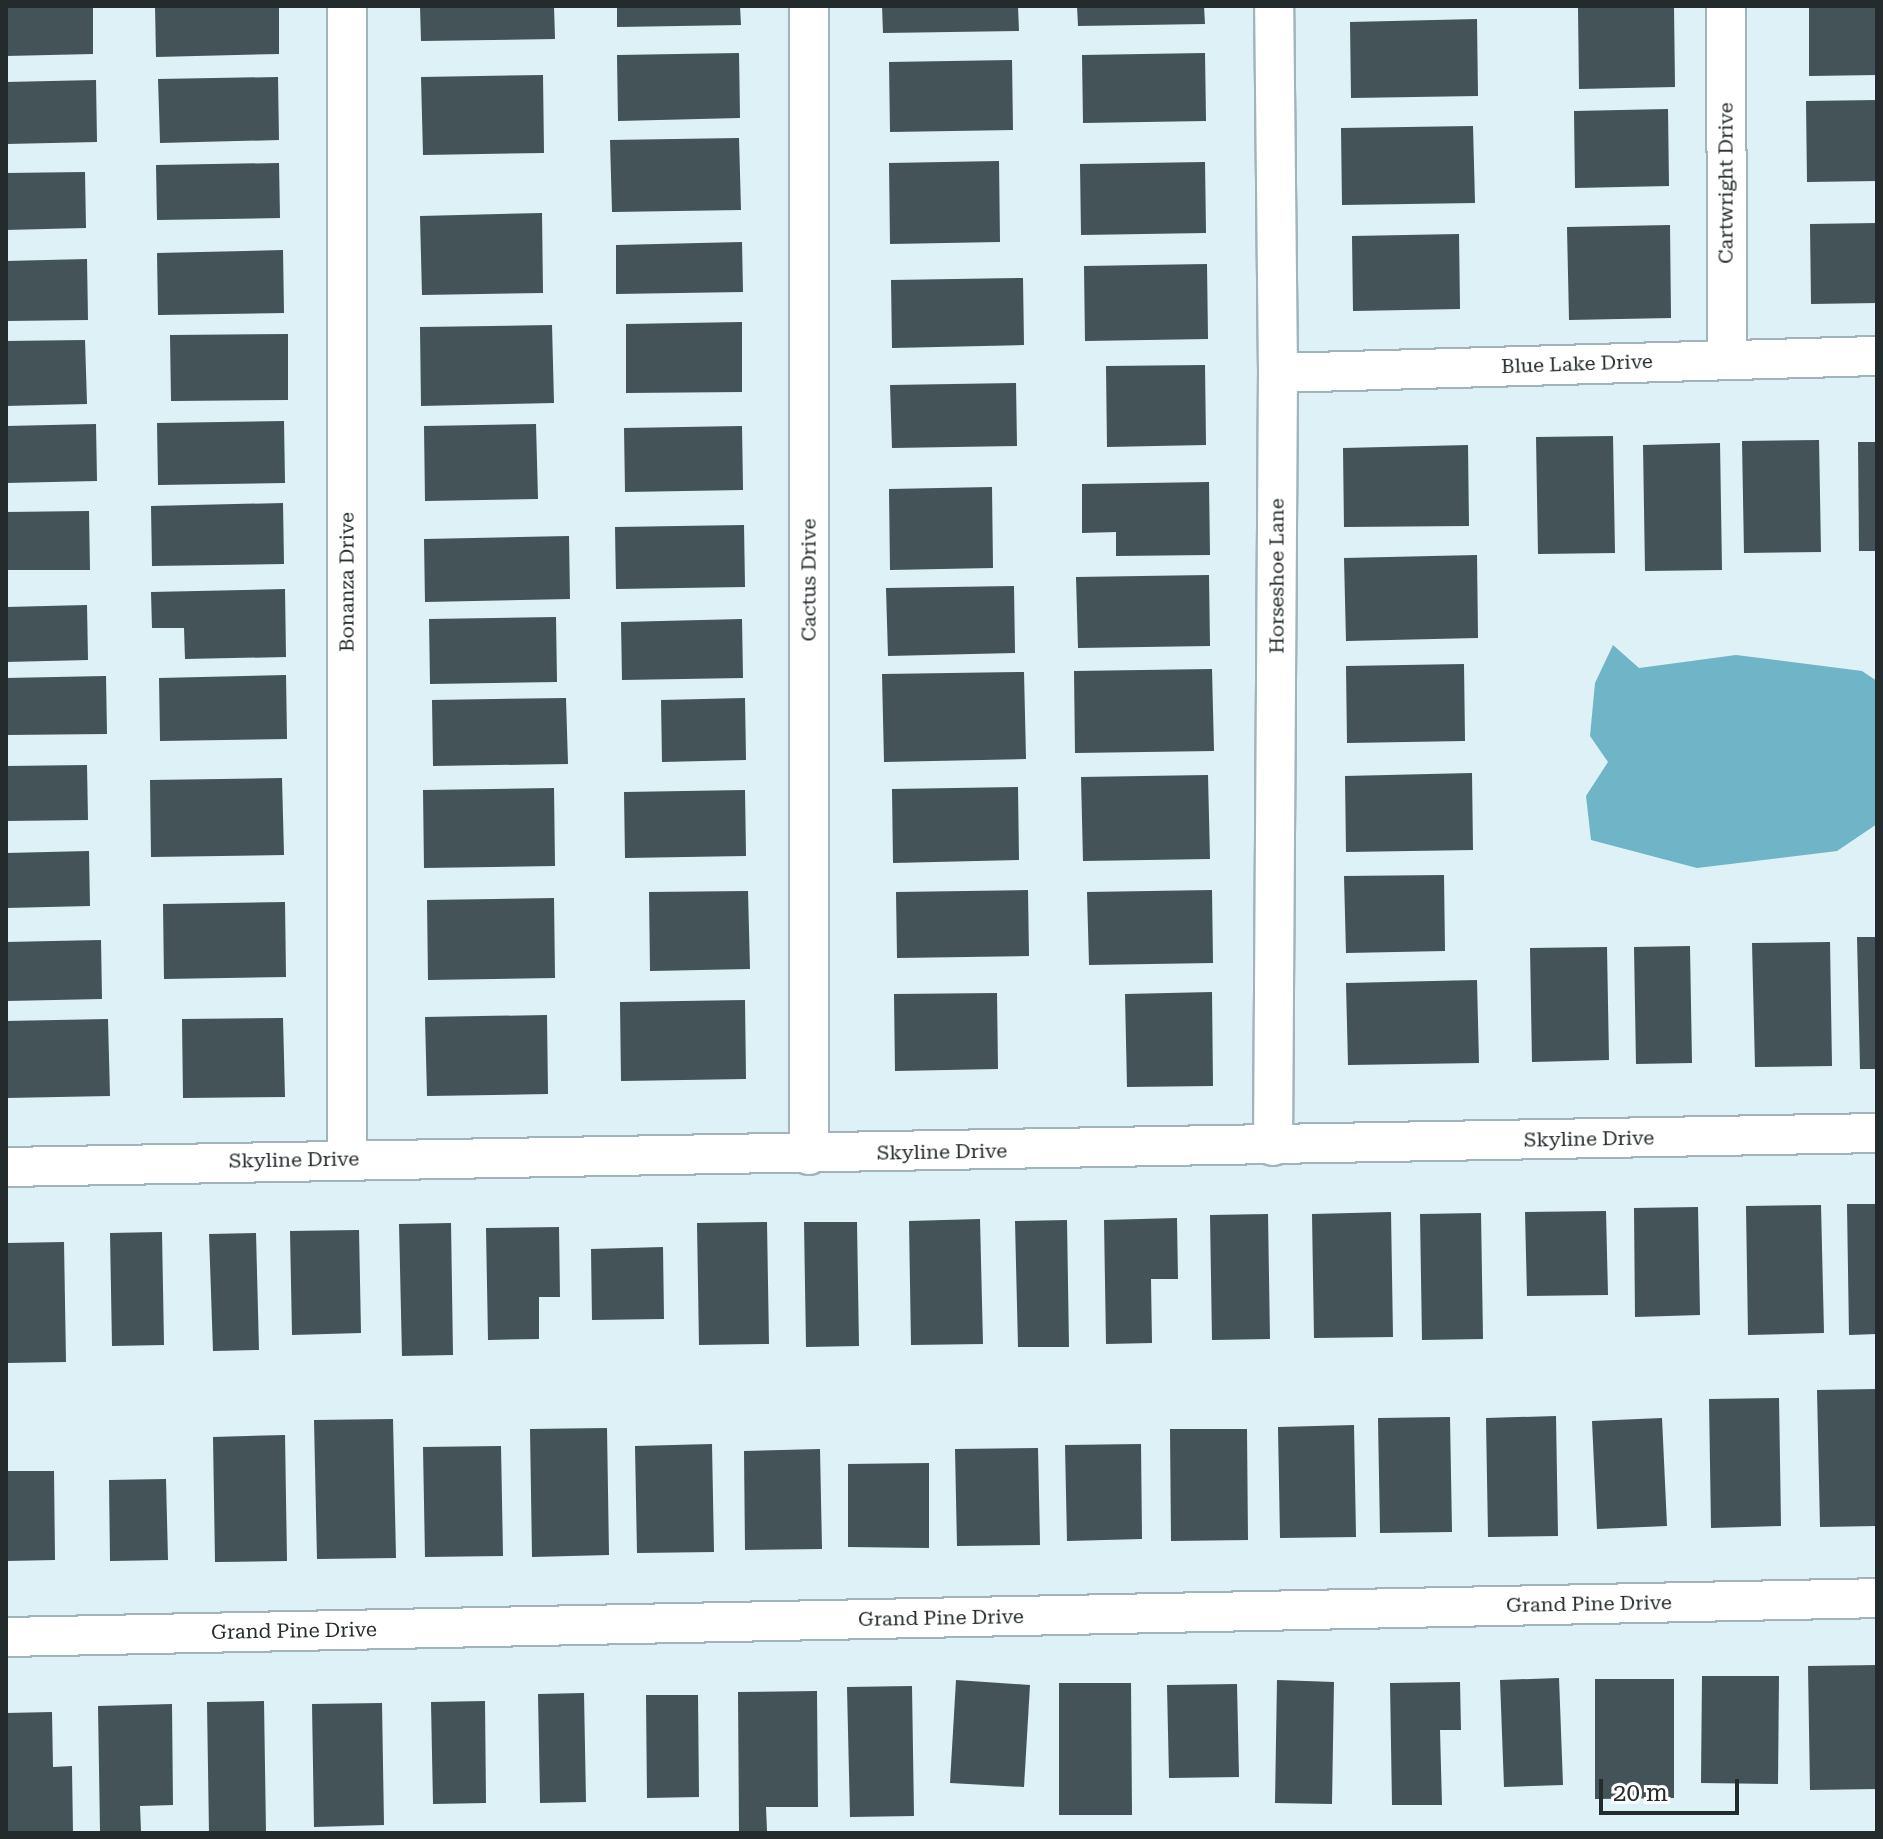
<!DOCTYPE html>
<style>
body{margin:0}
#map{position:relative;width:1883px;height:1839px;overflow:hidden;background:#ddf1f7;font-family:"Roboto Serif",serif}
div>[style]{position:absolute}
.water>*{inset:0;background:#6fb4c7}
.building>*{inset:0;background:#435358}
.roads{filter:drop-shadow(2px 0 #a1b4ba) drop-shadow(-2px 0 #a1b4ba) drop-shadow(0 2px #a1b4ba) drop-shadow(0 -2px #a1b4ba)}
.street>*{height:38px;margin:-19px;padding:0 19px;transform-origin:19px;border-radius:19px;background:#fff}
span{translate:-50% -50%;white-space:nowrap;text-align:center;line-height:1.15;-webkit-text-stroke:8px #fff;paint-order:stroke}
.street-label{font-size:20px;color:#242b2d}
.frame{position:absolute;inset:0;border:8px solid #242b2d;pointer-events:none}
.scale{position:absolute;left:1599px;top:1779px;width:140px;height:36px;box-sizing:border-box;border:4px solid #242b2d;border-top:0;padding-left:10px;font-size:24px;line-height:28px;white-space:nowrap;color:#242b2d;-webkit-text-stroke:6px #fff;paint-order:stroke}
</style>
<div id="map">
<div class="water">
<i style="clip-path:polygon(1613px 645px,1639px 668px,1736px 655px,1862px 671px,1877px 681px,1877px 824px,1837px 851px,1697px 868px,1591px 840px,1586px 796px,1608px 762px,1590px 736px,1595px 683px)"></i>
</div>
<div class="building">
<i style="clip-path:polygon(6px 6px,93px 6px,93px 54px,6px 56px)"></i>
<i style="clip-path:polygon(155px 6px,279px 6px,279px 54px,156px 57px)"></i>
<i style="clip-path:polygon(420px 6px,554px 6px,555px 39px,421px 41px)"></i>
<i style="clip-path:polygon(617px 6px,740px 6px,741px 25px,617px 27px)"></i>
<i style="clip-path:polygon(882px 6px,1018px 6px,1019px 31px,883px 33px)"></i>
<i style="clip-path:polygon(1077px 6px,1204px 6px,1205px 24px,1078px 26px)"></i>
<i style="clip-path:polygon(1809px 6px,1877px 6px,1877px 75px,1809px 76px)"></i>
<i style="clip-path:polygon(1674px 7px,1675px 87px,1579px 89px,1578px 8px)"></i>
<i style="clip-path:polygon(1477px 19px,1478px 96px,1351px 98px,1350px 22px)"></i>
<i style="clip-path:polygon(739px 53px,740px 118px,618px 121px,617px 55px)"></i>
<i style="clip-path:polygon(1205px 53px,1206px 121px,1083px 123px,1082px 55px)"></i>
<i style="clip-path:polygon(1012px 60px,1013px 130px,890px 132px,889px 62px)"></i>
<i style="clip-path:polygon(543px 75px,544px 153px,423px 155px,421px 77px)"></i>
<i style="clip-path:polygon(278px 77px,279px 140px,160px 143px,158px 79px)"></i>
<i style="clip-path:polygon(96px 80px,97px 142px,6px 144px,6px 82px)"></i>
<i style="clip-path:polygon(1877px 100px,1877px 181px,1807px 182px,1806px 101px)"></i>
<i style="clip-path:polygon(1668px 109px,1669px 186px,1575px 188px,1574px 111px)"></i>
<i style="clip-path:polygon(1473px 126px,1475px 203px,1342px 205px,1341px 128px)"></i>
<i style="clip-path:polygon(739px 138px,741px 210px,612px 212px,610px 140px)"></i>
<i style="clip-path:polygon(999px 161px,1000px 242px,890px 244px,889px 163px)"></i>
<i style="clip-path:polygon(1205px 162px,1206px 233px,1081px 235px,1080px 164px)"></i>
<i style="clip-path:polygon(279px 163px,280px 218px,157px 220px,156px 165px)"></i>
<i style="clip-path:polygon(85px 172px,86px 228px,6px 230px,6px 173px)"></i>
<i style="clip-path:polygon(542px 213px,543px 293px,422px 295px,420px 216px)"></i>
<i style="clip-path:polygon(1877px 223px,1877px 303px,1811px 304px,1810px 224px)"></i>
<i style="clip-path:polygon(1670px 225px,1671px 318px,1569px 320px,1567px 227px)"></i>
<i style="clip-path:polygon(1459px 234px,1460px 309px,1353px 311px,1352px 236px)"></i>
<i style="clip-path:polygon(742px 242px,743px 292px,616px 294px,616px 245px)"></i>
<i style="clip-path:polygon(283px 250px,284px 313px,158px 315px,157px 253px)"></i>
<i style="clip-path:polygon(87px 259px,88px 320px,6px 321px,6px 261px)"></i>
<i style="clip-path:polygon(1207px 264px,1208px 339px,1085px 341px,1084px 266px)"></i>
<i style="clip-path:polygon(1023px 278px,1024px 345px,892px 348px,891px 280px)"></i>
<i style="clip-path:polygon(742px 322px,742px 392px,626px 393px,626px 324px)"></i>
<i style="clip-path:polygon(552px 325px,554px 403px,421px 406px,420px 327px)"></i>
<i style="clip-path:polygon(288px 334px,288px 400px,171px 401px,170px 335px)"></i>
<i style="clip-path:polygon(85px 340px,87px 404px,6px 406px,6px 341px)"></i>
<i style="clip-path:polygon(1205px 365px,1206px 445px,1107px 447px,1106px 366px)"></i>
<i style="clip-path:polygon(1016px 383px,1017px 446px,892px 448px,890px 385px)"></i>
<i style="clip-path:polygon(284px 421px,285px 483px,158px 485px,157px 423px)"></i>
<i style="clip-path:polygon(96px 424px,97px 481px,6px 483px,6px 426px)"></i>
<i style="clip-path:polygon(536px 424px,538px 499px,425px 501px,424px 426px)"></i>
<i style="clip-path:polygon(742px 426px,743px 490px,625px 492px,624px 428px)"></i>
<i style="clip-path:polygon(1613px 436px,1615px 553px,1538px 554px,1536px 437px)"></i>
<i style="clip-path:polygon(1819px 440px,1821px 552px,1744px 553px,1742px 441px)"></i>
<i style="clip-path:polygon(1858px 442px,1877px 442px,1877px 551px,1859px 551px)"></i>
<i style="clip-path:polygon(1720px 443px,1722px 570px,1645px 571px,1643px 445px)"></i>
<i style="clip-path:polygon(1468px 445px,1469px 526px,1344px 527px,1343px 448px)"></i>
<i style="clip-path:polygon(1209px 482px,1210px 555px,1116px 556px,1116px 532px,1082px 533px,1082px 484px)"></i>
<i style="clip-path:polygon(992px 487px,993px 568px,890px 570px,889px 489px)"></i>
<i style="clip-path:polygon(283px 503px,284px 564px,152px 566px,151px 506px)"></i>
<i style="clip-path:polygon(89px 511px,90px 570px,6px 570px,6px 512px)"></i>
<i style="clip-path:polygon(744px 525px,745px 587px,616px 589px,615px 527px)"></i>
<i style="clip-path:polygon(569px 536px,570px 599px,425px 602px,424px 539px)"></i>
<i style="clip-path:polygon(1477px 555px,1478px 638px,1346px 641px,1344px 558px)"></i>
<i style="clip-path:polygon(1209px 575px,1210px 646px,1078px 648px,1076px 577px)"></i>
<i style="clip-path:polygon(1014px 586px,1015px 653px,888px 656px,886px 588px)"></i>
<i style="clip-path:polygon(285px 589px,286px 657px,185px 659px,184px 628px,152px 628px,151px 592px)"></i>
<i style="clip-path:polygon(87px 605px,88px 660px,6px 662px,6px 607px)"></i>
<i style="clip-path:polygon(556px 617px,557px 682px,430px 684px,429px 619px)"></i>
<i style="clip-path:polygon(742px 619px,743px 678px,622px 680px,621px 622px)"></i>
<i style="clip-path:polygon(1464px 664px,1465px 741px,1347px 743px,1346px 666px)"></i>
<i style="clip-path:polygon(1212px 669px,1214px 751px,1075px 753px,1074px 671px)"></i>
<i style="clip-path:polygon(1024px 672px,1026px 759px,884px 762px,882px 674px)"></i>
<i style="clip-path:polygon(286px 675px,287px 739px,160px 741px,159px 678px)"></i>
<i style="clip-path:polygon(106px 676px,107px 734px,6px 735px,6px 678px)"></i>
<i style="clip-path:polygon(566px 698px,568px 764px,433px 766px,432px 700px)"></i>
<i style="clip-path:polygon(745px 698px,746px 760px,662px 762px,661px 700px)"></i>
<i style="clip-path:polygon(87px 765px,88px 820px,6px 821px,6px 766px)"></i>
<i style="clip-path:polygon(1472px 773px,1473px 850px,1346px 852px,1345px 776px)"></i>
<i style="clip-path:polygon(1208px 775px,1210px 859px,1083px 861px,1081px 777px)"></i>
<i style="clip-path:polygon(282px 778px,284px 855px,151px 857px,150px 780px)"></i>
<i style="clip-path:polygon(1018px 787px,1019px 860px,893px 863px,892px 789px)"></i>
<i style="clip-path:polygon(554px 788px,555px 866px,424px 868px,423px 790px)"></i>
<i style="clip-path:polygon(745px 790px,746px 856px,625px 858px,624px 792px)"></i>
<i style="clip-path:polygon(89px 851px,90px 906px,6px 908px,6px 853px)"></i>
<i style="clip-path:polygon(1444px 875px,1445px 951px,1346px 953px,1344px 876px)"></i>
<i style="clip-path:polygon(1028px 890px,1029px 956px,897px 958px,896px 892px)"></i>
<i style="clip-path:polygon(1212px 890px,1213px 963px,1089px 965px,1087px 892px)"></i>
<i style="clip-path:polygon(748px 891px,750px 969px,650px 971px,649px 892px)"></i>
<i style="clip-path:polygon(554px 898px,555px 978px,428px 980px,427px 900px)"></i>
<i style="clip-path:polygon(285px 902px,286px 977px,164px 979px,163px 904px)"></i>
<i style="clip-path:polygon(1857px 937px,1877px 937px,1877px 1069px,1860px 1069px)"></i>
<i style="clip-path:polygon(101px 940px,102px 999px,6px 1001px,6px 942px)"></i>
<i style="clip-path:polygon(1830px 942px,1832px 1066px,1755px 1067px,1752px 943px)"></i>
<i style="clip-path:polygon(1690px 946px,1692px 1063px,1636px 1064px,1634px 947px)"></i>
<i style="clip-path:polygon(1607px 947px,1609px 1060px,1532px 1062px,1530px 948px)"></i>
<i style="clip-path:polygon(1477px 980px,1479px 1063px,1348px 1065px,1346px 983px)"></i>
<i style="clip-path:polygon(1212px 992px,1213px 1086px,1127px 1087px,1125px 994px)"></i>
<i style="clip-path:polygon(997px 993px,998px 1069px,895px 1071px,894px 994px)"></i>
<i style="clip-path:polygon(745px 1000px,746px 1079px,621px 1081px,620px 1002px)"></i>
<i style="clip-path:polygon(547px 1015px,548px 1094px,427px 1096px,425px 1017px)"></i>
<i style="clip-path:polygon(283px 1018px,285px 1097px,183px 1098px,182px 1019px)"></i>
<i style="clip-path:polygon(108px 1019px,110px 1096px,6px 1098px,6px 1021px)"></i>
<i style="clip-path:polygon(1847px 1204px,1877px 1204px,1877px 1334px,1849px 1335px)"></i>
<i style="clip-path:polygon(1821px 1205px,1824px 1333px,1748px 1335px,1746px 1206px)"></i>
<i style="clip-path:polygon(1698px 1207px,1700px 1315px,1635px 1317px,1634px 1208px)"></i>
<i style="clip-path:polygon(1606px 1211px,1608px 1295px,1527px 1296px,1525px 1212px)"></i>
<i style="clip-path:polygon(1391px 1212px,1393px 1337px,1314px 1338px,1312px 1214px)"></i>
<i style="clip-path:polygon(1481px 1213px,1483px 1339px,1422px 1340px,1420px 1214px)"></i>
<i style="clip-path:polygon(1268px 1214px,1270px 1339px,1212px 1340px,1210px 1215px)"></i>
<i style="clip-path:polygon(1177px 1218px,1178px 1279px,1151px 1279px,1152px 1343px,1106px 1344px,1104px 1220px)"></i>
<i style="clip-path:polygon(980px 1219px,983px 1344px,911px 1345px,909px 1221px)"></i>
<i style="clip-path:polygon(1067px 1220px,1069px 1347px,1018px 1347px,1015px 1221px)"></i>
<i style="clip-path:polygon(767px 1222px,769px 1344px,699px 1345px,697px 1223px)"></i>
<i style="clip-path:polygon(804px 1222px,857px 1222px,859px 1346px,806px 1347px)"></i>
<i style="clip-path:polygon(451px 1223px,453px 1355px,402px 1356px,399px 1224px)"></i>
<i style="clip-path:polygon(559px 1227px,560px 1297px,539px 1297px,539px 1339px,488px 1340px,486px 1228px)"></i>
<i style="clip-path:polygon(359px 1230px,361px 1333px,292px 1335px,290px 1231px)"></i>
<i style="clip-path:polygon(162px 1232px,164px 1345px,112px 1346px,110px 1233px)"></i>
<i style="clip-path:polygon(256px 1233px,259px 1350px,213px 1351px,209px 1234px)"></i>
<i style="clip-path:polygon(64px 1242px,66px 1362px,6px 1363px,6px 1243px)"></i>
<i style="clip-path:polygon(663px 1247px,664px 1319px,592px 1320px,591px 1249px)"></i>
<i style="clip-path:polygon(1877px 1389px,1877px 1526px,1820px 1527px,1817px 1390px)"></i>
<i style="clip-path:polygon(1779px 1398px,1781px 1526px,1711px 1528px,1709px 1399px)"></i>
<i style="clip-path:polygon(1556px 1416px,1558px 1536px,1488px 1537px,1486px 1418px)"></i>
<i style="clip-path:polygon(1450px 1417px,1452px 1532px,1380px 1533px,1378px 1418px)"></i>
<i style="clip-path:polygon(1662px 1418px,1667px 1526px,1597px 1529px,1592px 1421px)"></i>
<i style="clip-path:polygon(393px 1419px,396px 1558px,317px 1559px,314px 1420px)"></i>
<i style="clip-path:polygon(1354px 1425px,1356px 1537px,1280px 1538px,1278px 1427px)"></i>
<i style="clip-path:polygon(607px 1428px,609px 1555px,532px 1557px,530px 1429px)"></i>
<i style="clip-path:polygon(1170px 1429px,1247px 1429px,1248px 1540px,1171px 1541px)"></i>
<i style="clip-path:polygon(285px 1435px,287px 1561px,215px 1562px,213px 1437px)"></i>
<i style="clip-path:polygon(712px 1444px,714px 1552px,637px 1553px,635px 1446px)"></i>
<i style="clip-path:polygon(1141px 1444px,1142px 1539px,1067px 1541px,1065px 1445px)"></i>
<i style="clip-path:polygon(501px 1446px,503px 1556px,425px 1557px,423px 1447px)"></i>
<i style="clip-path:polygon(1038px 1448px,1040px 1545px,957px 1546px,955px 1449px)"></i>
<i style="clip-path:polygon(820px 1449px,822px 1549px,745px 1550px,744px 1451px)"></i>
<i style="clip-path:polygon(929px 1463px,929px 1548px,848px 1547px,848px 1464px)"></i>
<i style="clip-path:polygon(6px 1471px,54px 1471px,55px 1560px,6px 1561px)"></i>
<i style="clip-path:polygon(166px 1479px,168px 1560px,110px 1561px,109px 1480px)"></i>
<i style="clip-path:polygon(1877px 1665px,1877px 1789px,1810px 1790px,1808px 1666px)"></i>
<i style="clip-path:polygon(1702px 1676px,1779px 1676px,1778px 1784px,1701px 1783px)"></i>
<i style="clip-path:polygon(1559px 1678px,1563px 1785px,1504px 1787px,1500px 1680px)"></i>
<i style="clip-path:polygon(1595px 1679px,1674px 1679px,1674px 1798px,1595px 1799px)"></i>
<i style="clip-path:polygon(956px 1680px,1030px 1685px,1024px 1787px,950px 1783px)"></i>
<i style="clip-path:polygon(1277px 1680px,1334px 1682px,1332px 1804px,1275px 1803px)"></i>
<i style="clip-path:polygon(1460px 1682px,1461px 1730px,1440px 1730px,1442px 1805px,1392px 1805px,1390px 1683px)"></i>
<i style="clip-path:polygon(1059px 1683px,1131px 1683px,1132px 1815px,1059px 1815px)"></i>
<i style="clip-path:polygon(1237px 1684px,1239px 1777px,1169px 1778px,1167px 1685px)"></i>
<i style="clip-path:polygon(912px 1686px,914px 1816px,850px 1817px,847px 1687px)"></i>
<i style="clip-path:polygon(817px 1691px,818px 1807px,766px 1807px,767px 1831px,739px 1832px,738px 1692px)"></i>
<i style="clip-path:polygon(584px 1693px,586px 1802px,540px 1803px,538px 1694px)"></i>
<i style="clip-path:polygon(646px 1695px,698px 1695px,699px 1797px,647px 1798px)"></i>
<i style="clip-path:polygon(264px 1701px,266px 1833px,209px 1833px,207px 1702px)"></i>
<i style="clip-path:polygon(485px 1701px,486px 1803px,433px 1804px,431px 1702px)"></i>
<i style="clip-path:polygon(382px 1703px,384px 1825px,314px 1827px,312px 1704px)"></i>
<i style="clip-path:polygon(172px 1704px,173px 1805px,140px 1806px,141px 1831px,100px 1832px,98px 1706px)"></i>
<i style="clip-path:polygon(52px 1712px,53px 1767px,72px 1766px,73px 1833px,6px 1833px,6px 1713px)"></i>
</div>
<div class="roads">
<div class="street">
<i style="left:347px;top:6px;width:1152px;rotate:90deg"></i>
<i style="left:809px;top:6px;width:1149px;rotate:90deg"></i>
<i style="left:1726px;top:6px;width:353px;rotate:89.8deg"></i>
<i style="left:1278px;top:373px;width:599px;rotate:-1.63deg"></i>
<i style="left:1273px;top:1146px;width:773px;rotate:-89.63deg"></i>
<i style="left:1278px;top:373px;width:367px;rotate:-90.6deg"></i>
<i style="left:6px;top:1167px;width:1871px;rotate:-1.04deg"></i>
<i style="left:6px;top:1637px;width:1871px;rotate:-1.19deg"></i>
</div>
</div>
<div class="street-label">
<span style="left:1726px;top:183px;rotate:-90deg">Cartwright Drive</span>
<span style="left:1577px;top:364px;rotate:-2deg">Blue Lake Drive</span>
<span style="left:1277px;top:576px;rotate:-90deg">Horseshoe Lane</span>
<span style="left:809px;top:580px;rotate:-90deg">Cactus Drive</span>
<span style="left:347px;top:582px;rotate:-90deg">Bonanza Drive</span>
<span style="left:1589px;top:1139px;rotate:-1deg">Skyline Drive</span>
<span style="left:942px;top:1152px;rotate:-1deg">Skyline Drive</span>
<span style="left:294px;top:1160px;rotate:-1deg">Skyline Drive</span>
<span style="left:1589px;top:1604px;rotate:-1deg">Grand Pine Drive</span>
<span style="left:941px;top:1618px;rotate:-1deg">Grand Pine Drive</span>
<span style="left:294px;top:1631px;rotate:-1deg">Grand Pine Drive</span>
</div>
<div class="frame"></div>
<div class="scale">20 m</div>
</div>
